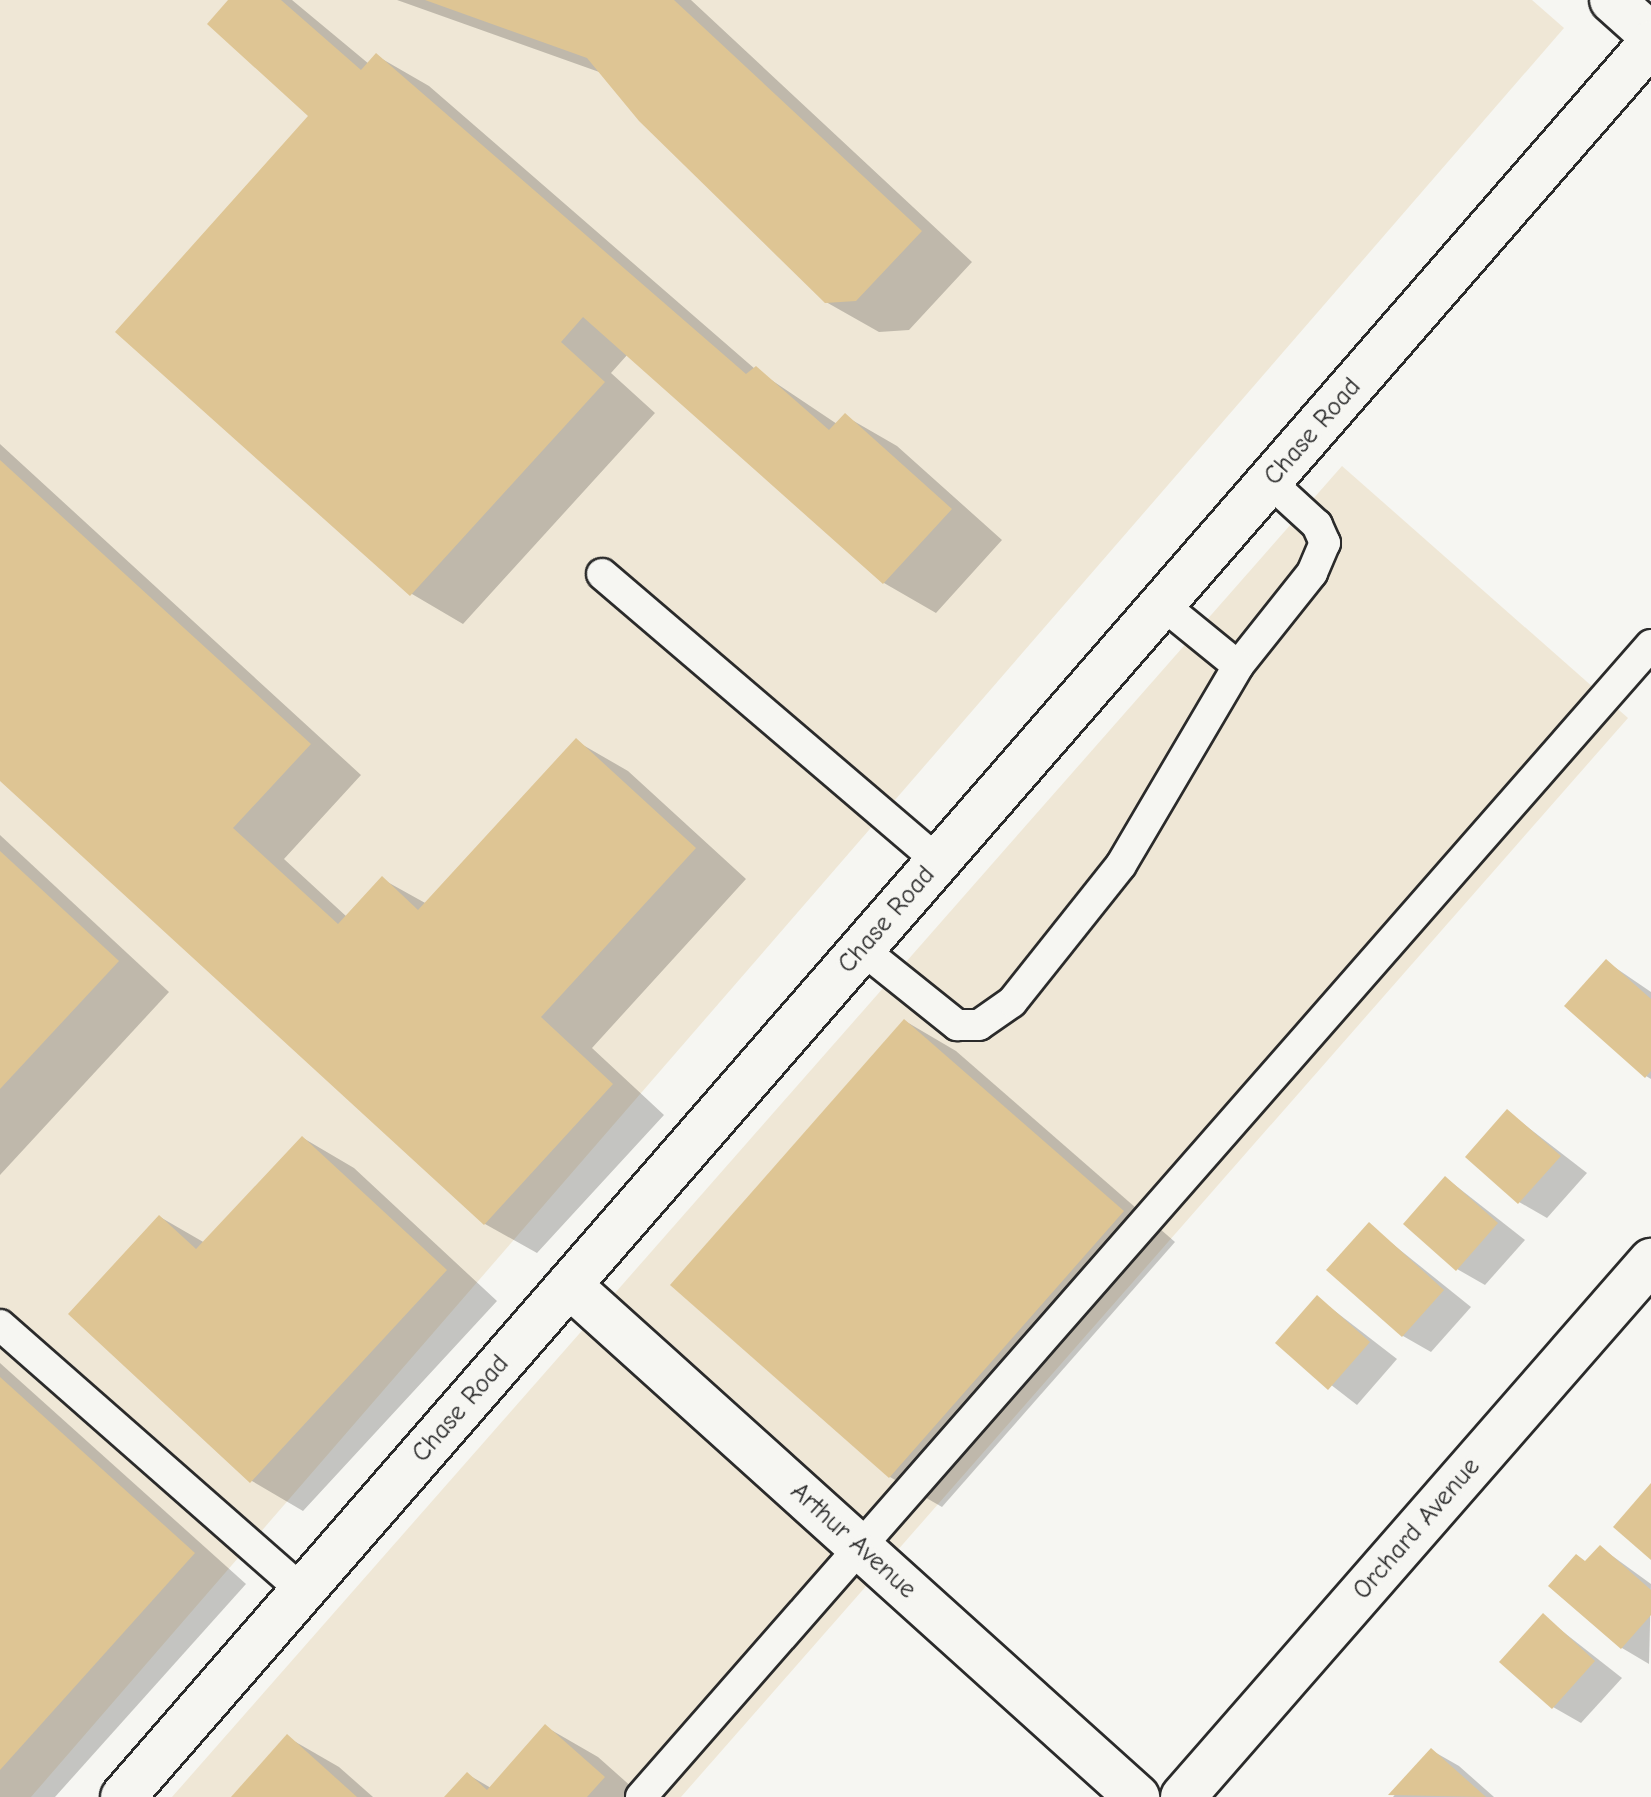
<!DOCTYPE html>
<style>
body{margin:0}
#map{position:relative;width:1651px;height:1797px;overflow:hidden;background:#f6f6f2;font-family:"Comic Neue",sans-serif}
div>[style]{position:absolute}
.built>*{inset:0;background:#efe7d6}
.shadow>*{inset:0;background:#0003}
.building>*{inset:0;background:#dec594}
.roads{filter:drop-shadow(2px 0 #2b2b2b) drop-shadow(-2px 0 #2b2b2b) drop-shadow(0 2px #2b2b2b) drop-shadow(0 -2px #2b2b2b)}
.lane>*{height:30px;margin:-15px;padding:0 15px;transform-origin:15px;border-radius:15px;background:#f6f6f2}
.street>*{height:44px;margin:-22px;padding:0 22px;transform-origin:22px;border-radius:22px;background:#f6f6f2}
.secondary>*{height:44px;margin:-22px;padding:0 22px;transform-origin:22px;border-radius:22px;background:#f6f6f2}
span{translate:-50% -50%;white-space:nowrap;text-align:center;line-height:1.15;-webkit-text-stroke:8px #f6f6f2;paint-order:stroke}
.street-label{font-size:26px;color:#2b2b2b}
</style>
<div id="map">
<div class="built">
<i style="clip-path:polygon(0 0,1532px 0,1564px 28px,31px 1797px,0 1797px)"></i>
<i style="clip-path:polygon(1342px 466px,1628px 718px,681px 1797px,172px 1797px)"></i>
</div>
<div class="shadow">
<i style="clip-path:polygon(231px 0,292px 0,369px 64px,377px 56px,429px 86px,755px 369px,837px 424px,845px 416px,897px 446px,1002px 540px,936px 613px,884px 583px,628px 354px,611px 373px,655px 413px,463px 624px,412px 594px,118px 332px,311px 116px)"></i>
<i style="clip-path:polygon(397px 0,691px 0,972px 262px,909px 330px,879px 332px,826px 302px,602px 73px)"></i>
<i style="clip-path:polygon(0 444px,361px 775px,284px 859px,347px 917px,382px 879px,427px 904px,576px 741px,628px 771px,746px 879px,592px 1048px,664px 1115px,537px 1253px,485px 1224px,0 779px)"></i>
<i style="clip-path:polygon(0 835px,169px 992px,0 1175px)"></i>
<i style="clip-path:polygon(1607px 962px,1651px 992px,1651px 1079px,1646px 1076px)"></i>
<i style="clip-path:polygon(905px 1021px,956px 1051px,1175px 1242px,942px 1507px,890px 1477px,673px 1285px)"></i>
<i style="clip-path:polygon(1507px 1111px,1587px 1173px,1547px 1218px,1519px 1202px)"></i>
<i style="clip-path:polygon(303px 1138px,354px 1168px,497px 1301px,303px 1511px,252px 1481px,71px 1314px,160px 1217px,205px 1243px)"></i>
<i style="clip-path:polygon(1446px 1178px,1525px 1240px,1485px 1285px,1457px 1269px)"></i>
<i style="clip-path:polygon(1369px 1225px,1471px 1307px,1431px 1352px,1403px 1336px)"></i>
<i style="clip-path:polygon(1318px 1298px,1397px 1359px,1357px 1405px,1277px 1343px)"></i>
<i style="clip-path:polygon(0 1363px,246px 1584px,55px 1797px,0 1797px)"></i>
<i style="clip-path:polygon(1600px 1547px,1651px 1584px,1649px 1664px,1622px 1648px,1587px 1562px)"></i>
<i style="clip-path:polygon(1543px 1616px,1622px 1678px,1581px 1723px,1553px 1707px)"></i>
<i style="clip-path:polygon(546px 1727px,598px 1757px,643px 1797px,446px 1797px,467px 1774px,491px 1788px)"></i>
<i style="clip-path:polygon(287px 1737px,339px 1767px,373px 1797px,234px 1797px)"></i>
<i style="clip-path:polygon(1431px 1750px,1459px 1766px,1494px 1797px,1393px 1797px)"></i>
</div>
<div class="building">
<i style="clip-path:polygon(228px 0,281px 0,361px 70px,376px 53px,746px 374px,756px 366px,829px 430px,845px 413px,952px 509px,883px 584px,583px 317px,561px 342px,605px 382px,410px 596px,115px 332px,308px 116px,207px 24px)"></i>
<i style="clip-path:polygon(425px 0,674px 0,922px 231px,856px 301px,825px 303px,639px 121px,587px 58px)"></i>
<i style="clip-path:polygon(0 460px,311px 744px,233px 828px,338px 924px,382px 876px,418px 910px,576px 738px,696px 848px,541px 1017px,613px 1084px,484px 1225px,0 781px)"></i>
<i style="clip-path:polygon(0 851px,119px 961px,0 1089px)"></i>
<i style="clip-path:polygon(1606px 959px,1651px 999px,1651px 1071px,1645px 1078px,1564px 1006px)"></i>
<i style="clip-path:polygon(904px 1019px,1124px 1211px,889px 1478px,670px 1285px)"></i>
<i style="clip-path:polygon(1507px 1109px,1561px 1156px,1518px 1204px,1465px 1157px)"></i>
<i style="clip-path:polygon(302px 1136px,447px 1270px,250px 1483px,68px 1314px,159px 1215px,196px 1249px)"></i>
<i style="clip-path:polygon(1445px 1176px,1498px 1223px,1456px 1271px,1403px 1224px)"></i>
<i style="clip-path:polygon(1369px 1222px,1444px 1290px,1402px 1337px,1326px 1270px)"></i>
<i style="clip-path:polygon(1317px 1295px,1370px 1342px,1328px 1390px,1275px 1343px)"></i>
<i style="clip-path:polygon(0 1377px,195px 1553px,0 1770px)"></i>
<i style="clip-path:polygon(1651px 1483px,1651px 1560px,1613px 1527px)"></i>
<i style="clip-path:polygon(1600px 1545px,1651px 1590px,1651px 1615px,1621px 1649px,1548px 1586px,1576px 1554px,1585px 1561px)"></i>
<i style="clip-path:polygon(1543px 1613px,1595px 1661px,1552px 1709px,1499px 1662px)"></i>
<i style="clip-path:polygon(545px 1724px,605px 1777px,587px 1797px,444px 1797px,467px 1772px,487px 1790px)"></i>
<i style="clip-path:polygon(287px 1734px,357px 1797px,231px 1797px)"></i>
<i style="clip-path:polygon(1431px 1748px,1486px 1797px,1388px 1795px)"></i>
</div>
<div class="roads">
<div class="lane">
<i style="left:602px;top:574px;width:442px;rotate:40.5deg"></i>
<i style="left:1238px;top:666px;width:119px;rotate:-51.5deg"></i>
<i style="left:1312px;top:573px;width:33px;rotate:-67deg"></i>
<i style="left:1325px;top:543px;width:20px;rotate:-114deg"></i>
<i style="left:1317px;top:525px;width:65px;rotate:-137.5deg"></i>
<i style="left:862px;top:949px;width:122px;rotate:38.7deg"></i>
<i style="left:957px;top:1025px;width:22px"></i>
<i style="left:979px;top:1025px;width:40px;rotate:-34.9deg"></i>
<i style="left:1012px;top:1002px;width:175px;rotate:-51.5deg"></i>
<i style="left:1121px;top:865px;width:231px;rotate:-59.5deg"></i>
<i style="left:1238px;top:666px;width:98px;rotate:-140.8deg"></i>
<i style="left:0;top:1325px;width:403px;rotate:41.3deg"></i>
<i style="left:641px;top:1797px;width:1532px;rotate:-48.76deg"></i>
</div>
<div class="street">
<i style="left:1612px;top:0;width:52px;rotate:41.9deg"></i>
<i style="left:569px;top:1285px;width:765px;rotate:42.03deg"></i>
<i style="left:1183px;top:1797px;width:712px;rotate:-48.87deg"></i>
</div>
<div class="secondary">
<i style="left:123px;top:1797px;width:2326px;rotate:-48.94deg"></i>
</div>
</div>
<div class="street-label">
<span style="left:1313px;top:432px;rotate:-49deg">Chase Road</span>
<span style="left:887px;top:920px;rotate:-49deg">Chase Road</span>
<span style="left:461px;top:1409px;rotate:-49deg">Chase Road</span>
<span style="left:1417px;top:1529px;rotate:-49deg">Orchard Avenue</span>
<span style="left:853px;top:1541px;rotate:42deg">Arthur Avenue</span>
</div>
</div>
